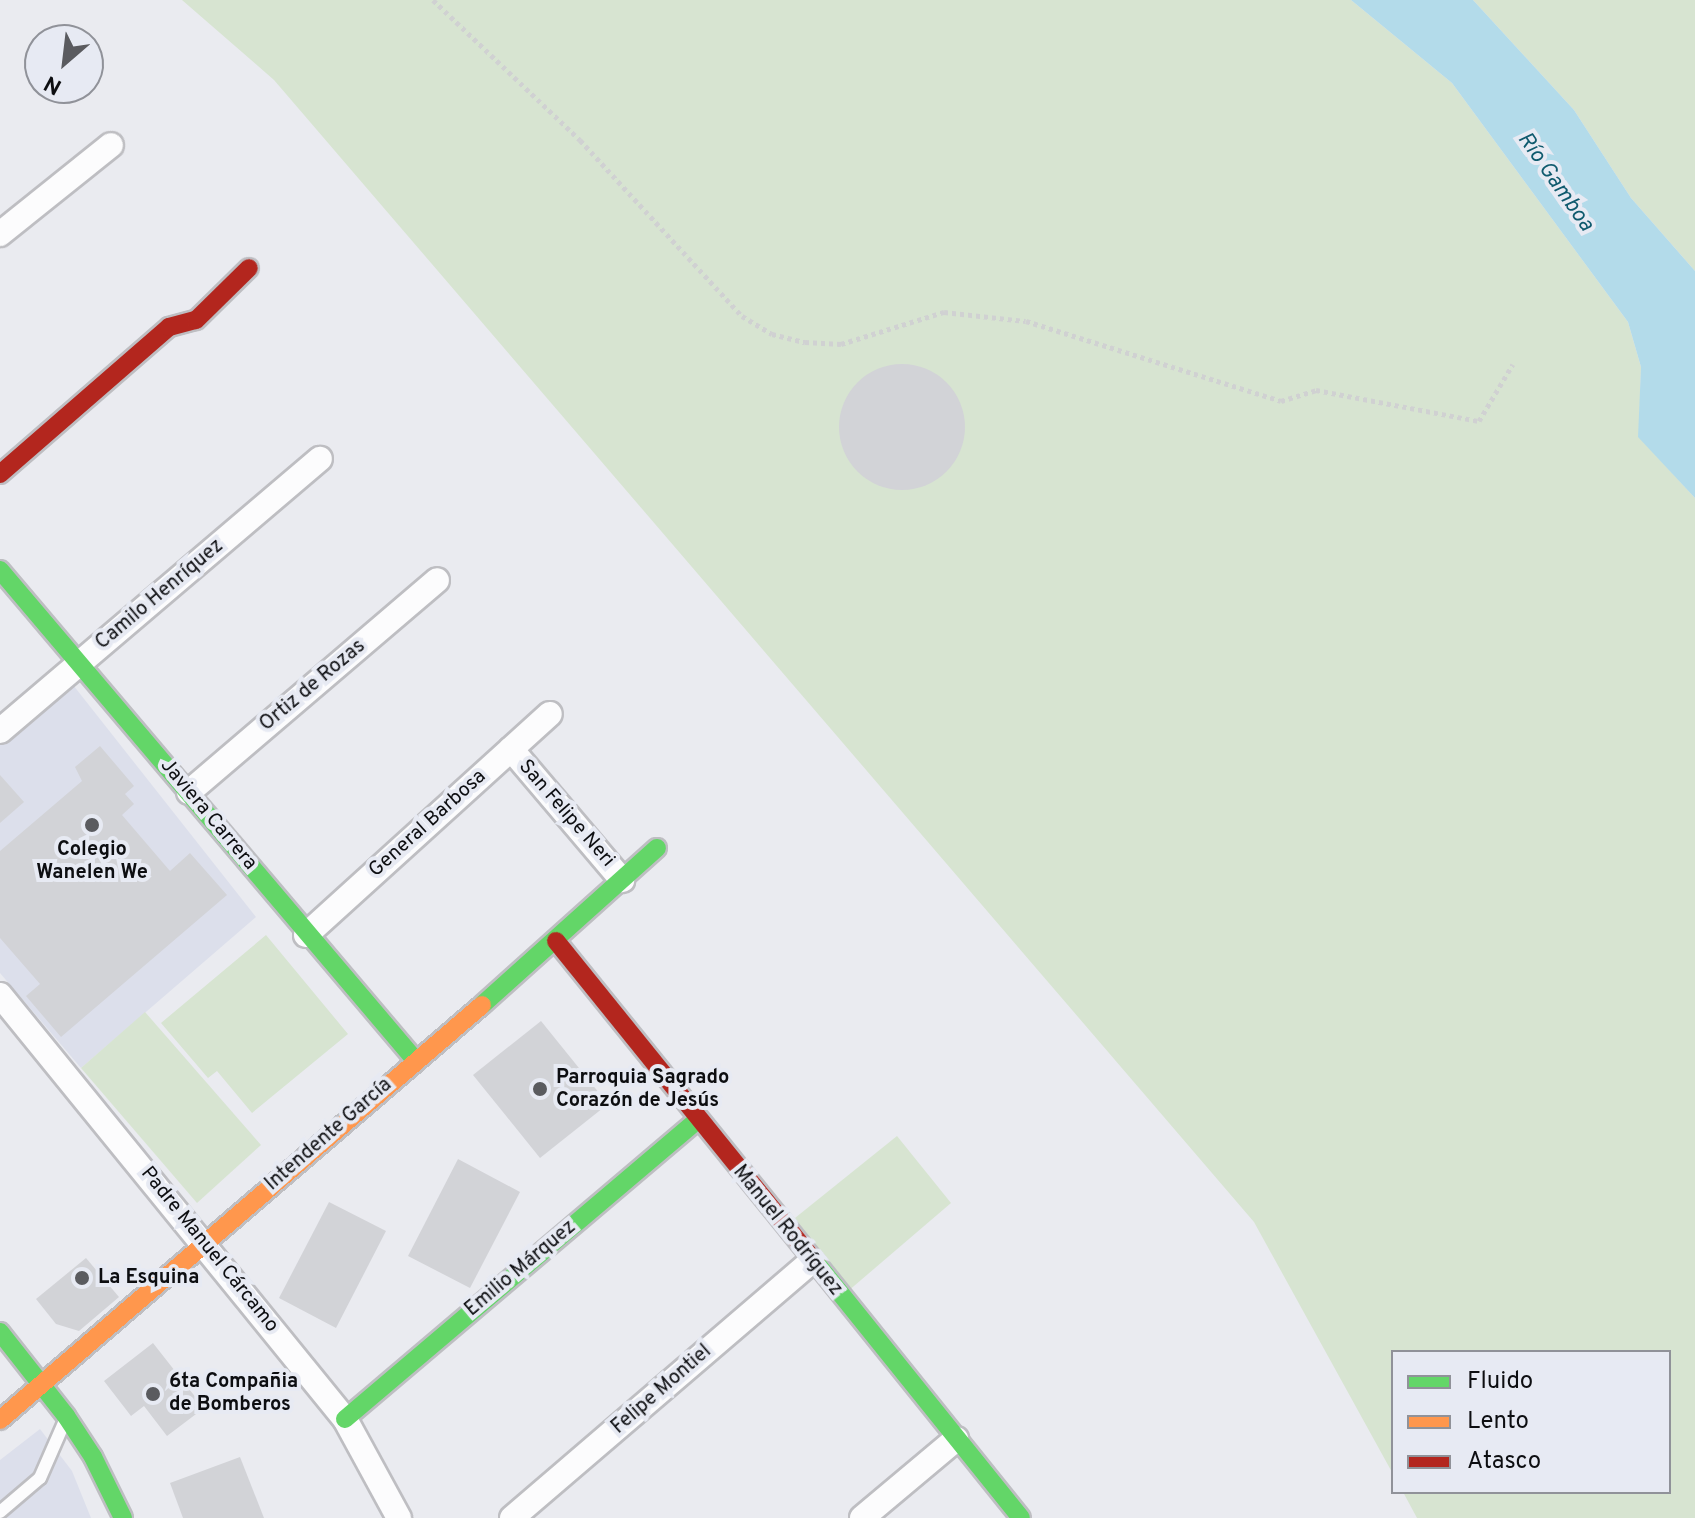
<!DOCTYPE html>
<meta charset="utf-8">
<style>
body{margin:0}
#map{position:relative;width:1695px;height:1518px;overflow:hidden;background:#eaebf0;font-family:Overpass,sans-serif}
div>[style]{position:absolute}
.built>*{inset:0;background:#dcdfeb}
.green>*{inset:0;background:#d7e4d1}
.water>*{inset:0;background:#b3dbea}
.building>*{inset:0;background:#d2d3d7}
.round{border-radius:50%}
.path>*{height:5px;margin-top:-2.5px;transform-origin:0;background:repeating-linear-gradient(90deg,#d0d1d2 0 4px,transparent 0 8px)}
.roads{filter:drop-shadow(2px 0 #bebec2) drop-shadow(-2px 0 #bebec2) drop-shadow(0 2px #bebec2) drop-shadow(0 -2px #bebec2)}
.lane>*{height:12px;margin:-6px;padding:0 6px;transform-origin:6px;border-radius:6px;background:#fcfcfd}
.street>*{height:24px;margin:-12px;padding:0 12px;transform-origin:12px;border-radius:12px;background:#fcfcfd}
.fast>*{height:18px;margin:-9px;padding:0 9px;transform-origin:9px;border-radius:9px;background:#63d668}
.slow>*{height:18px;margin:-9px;padding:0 9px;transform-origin:9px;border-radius:9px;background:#ff974d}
.jam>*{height:18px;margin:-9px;padding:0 9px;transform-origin:9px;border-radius:9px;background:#b3261e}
.dots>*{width:22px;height:22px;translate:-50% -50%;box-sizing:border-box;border:4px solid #e7eaf3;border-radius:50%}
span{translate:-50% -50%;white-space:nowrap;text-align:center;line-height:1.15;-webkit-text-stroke:8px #e7eaf3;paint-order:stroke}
.street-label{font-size:20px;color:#0d0e11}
.poi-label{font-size:20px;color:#0d0e11;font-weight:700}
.left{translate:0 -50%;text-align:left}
.water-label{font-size:22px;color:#0f5a6e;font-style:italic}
.legend{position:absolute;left:1391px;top:1350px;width:280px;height:144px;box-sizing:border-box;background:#e7eaf3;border:2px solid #909299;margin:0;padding:10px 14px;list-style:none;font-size:24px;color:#0d0e11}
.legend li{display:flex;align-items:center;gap:16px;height:40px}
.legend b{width:40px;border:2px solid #909299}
.north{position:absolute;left:24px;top:24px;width:80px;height:80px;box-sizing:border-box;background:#e7eaf3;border:2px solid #909299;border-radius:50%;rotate:208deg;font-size:22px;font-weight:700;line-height:32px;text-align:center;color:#0d0e11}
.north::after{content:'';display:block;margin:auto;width:28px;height:36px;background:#5a5b5f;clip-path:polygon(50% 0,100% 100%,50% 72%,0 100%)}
</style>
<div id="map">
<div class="built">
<i style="clip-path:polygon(66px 676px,256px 917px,81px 1068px,0 973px,0 733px)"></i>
<i style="clip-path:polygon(40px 1429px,72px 1471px,91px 1518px,0 1518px,0 1460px)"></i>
</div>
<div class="green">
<i style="clip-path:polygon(182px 0,1351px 0,1452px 83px,1628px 322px,1641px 367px,1639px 437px,1695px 498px,1695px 1518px,1417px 1518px,1403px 1492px,1669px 1492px,1669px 1352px,1393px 1352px,1393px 1474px,1254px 1222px,274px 80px)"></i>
<i style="clip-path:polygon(1473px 0,1695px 0,1695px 271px,1631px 198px,1574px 110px)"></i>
<i style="clip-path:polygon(266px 935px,348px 1034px,252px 1113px,217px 1071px,208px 1078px,161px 1023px)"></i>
<i style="clip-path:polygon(145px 1012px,261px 1145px,197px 1203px,81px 1068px)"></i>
<i style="clip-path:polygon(897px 1136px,951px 1203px,847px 1292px,790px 1222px)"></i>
</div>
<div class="water">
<i style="clip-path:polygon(1351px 0,1473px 0,1574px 110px,1631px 198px,1695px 271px,1695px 498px,1638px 437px,1641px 367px,1628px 322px,1452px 83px)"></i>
</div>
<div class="building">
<i class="round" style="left:839px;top:364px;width:126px;height:126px"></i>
<i style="clip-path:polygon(100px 746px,134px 786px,125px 794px,134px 804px,122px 815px,170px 871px,190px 853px,227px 895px,61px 1037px,26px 996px,40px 984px,0 938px,0 851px,82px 781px,75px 767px)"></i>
<i style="clip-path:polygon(0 775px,24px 802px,0 823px)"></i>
<i style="clip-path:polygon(541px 1021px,608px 1104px,540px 1158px,473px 1075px)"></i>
<i style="clip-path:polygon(458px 1159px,520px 1192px,470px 1288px,408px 1256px)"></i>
<i style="clip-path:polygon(329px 1202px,386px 1231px,336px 1328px,279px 1298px)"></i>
<i style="clip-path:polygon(86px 1258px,119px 1297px,79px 1331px,56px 1324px,36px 1299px)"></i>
<i style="clip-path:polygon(153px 1343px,204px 1408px,167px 1436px,144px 1406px,131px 1416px,104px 1381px)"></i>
<i style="clip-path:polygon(240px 1457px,264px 1518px,183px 1518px,170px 1483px)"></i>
</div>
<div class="path">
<i style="left:433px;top:0;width:203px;rotate:43.6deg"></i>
<i style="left:580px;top:140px;width:239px;rotate:47.4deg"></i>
<i style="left:742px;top:316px;width:35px;rotate:31deg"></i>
<i style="left:772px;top:334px;width:34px;rotate:14deg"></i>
<i style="left:805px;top:342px;width:36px;rotate:3deg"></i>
<i style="left:841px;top:344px;width:108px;rotate:-17.3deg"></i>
<i style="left:944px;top:312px;width:82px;rotate:6.3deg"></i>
<i style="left:1026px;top:321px;width:267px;rotate:17.4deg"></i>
<i style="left:1281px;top:401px;width:37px;rotate:-17deg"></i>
<i style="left:1316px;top:390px;width:166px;rotate:10.8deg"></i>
<i style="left:1479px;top:421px;width:66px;rotate:-59.2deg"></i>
</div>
<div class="roads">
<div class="lane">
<i style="left:0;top:1512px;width:52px;rotate:-40.4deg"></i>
<i style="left:40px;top:1478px;width:60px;rotate:-66.4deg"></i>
</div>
<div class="street">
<i style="left:0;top:234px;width:142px;rotate:-38.7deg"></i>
<i style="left:0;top:731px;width:420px;rotate:-40.4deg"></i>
<i style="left:511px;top:749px;width:172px;rotate:49.7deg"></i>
<i style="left:189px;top:792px;width:326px;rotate:-40.5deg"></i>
<i style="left:306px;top:935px;width:329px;rotate:-42.2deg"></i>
<i style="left:0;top:995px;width:547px;rotate:50.87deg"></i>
<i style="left:345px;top:1419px;width:113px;rotate:61.4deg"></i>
<i style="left:512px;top:1518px;width:394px;rotate:-40.6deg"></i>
<i style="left:862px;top:1518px;width:123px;rotate:-40deg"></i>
</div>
<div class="fast">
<i style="left:0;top:570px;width:644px;rotate:49.73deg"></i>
<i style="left:482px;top:1005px;width:235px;rotate:-41.9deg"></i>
<i style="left:816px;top:1263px;width:327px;rotate:51.2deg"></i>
<i style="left:0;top:1332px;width:107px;rotate:51.8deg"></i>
<i style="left:66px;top:1416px;width:49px;rotate:56.6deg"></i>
<i style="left:93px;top:1457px;width:68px;rotate:63.8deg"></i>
<i style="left:345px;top:1419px;width:462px;rotate:-40.3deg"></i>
</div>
<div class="slow">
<i style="left:0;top:1420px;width:636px;rotate:-40.73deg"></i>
</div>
<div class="jam">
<i style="left:0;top:474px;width:224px;rotate:-41deg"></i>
<i style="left:169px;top:327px;width:28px;rotate:-15deg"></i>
<i style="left:196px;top:320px;width:74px;rotate:-44.5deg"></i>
<i style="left:556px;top:941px;width:414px;rotate:51.1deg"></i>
</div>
</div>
<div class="dots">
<i style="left:92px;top:825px;background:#5a5b5f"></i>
<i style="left:540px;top:1089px;background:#5a5b5f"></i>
<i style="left:82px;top:1278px;background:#5a5b5f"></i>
<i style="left:153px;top:1394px;background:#5a5b5f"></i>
</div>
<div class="street-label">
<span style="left:160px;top:595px;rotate:-40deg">Camilo Henríquez</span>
<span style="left:313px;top:686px;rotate:-40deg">Ortiz de Rozas</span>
<span style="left:566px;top:814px;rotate:49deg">San Felipe Neri</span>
<span style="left:208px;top:815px;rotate:50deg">Javiera Carrera</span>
<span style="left:428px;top:824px;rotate:-42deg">General Barbosa</span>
<span style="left:329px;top:1135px;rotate:-41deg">Intendente García</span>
<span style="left:787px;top:1231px;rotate:51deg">Manuel Rodríguez</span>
<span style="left:209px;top:1250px;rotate:51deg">Padre Manuel Cárcamo</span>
<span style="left:521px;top:1269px;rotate:-40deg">Emilio Márquez</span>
<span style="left:662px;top:1390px;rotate:-41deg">Felipe Montiel</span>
</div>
<div class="poi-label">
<span style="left:92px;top:862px">Colegio<br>Wanelen We</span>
<span class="left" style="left:556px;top:1090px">Parroquia Sagrado<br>Corazón de Jesús</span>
<span class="left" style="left:98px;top:1278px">La Esquina</span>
<span class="left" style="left:169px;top:1394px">6ta Compañia<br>de Bomberos</span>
</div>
<div class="water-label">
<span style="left:1555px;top:182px;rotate:55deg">Río Gamboa</span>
</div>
<ul class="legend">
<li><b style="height:10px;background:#63d668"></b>Fluido</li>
<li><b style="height:10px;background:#ff974d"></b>Lento</li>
<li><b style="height:10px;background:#b3261e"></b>Atasco</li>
</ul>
<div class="north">N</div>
</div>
